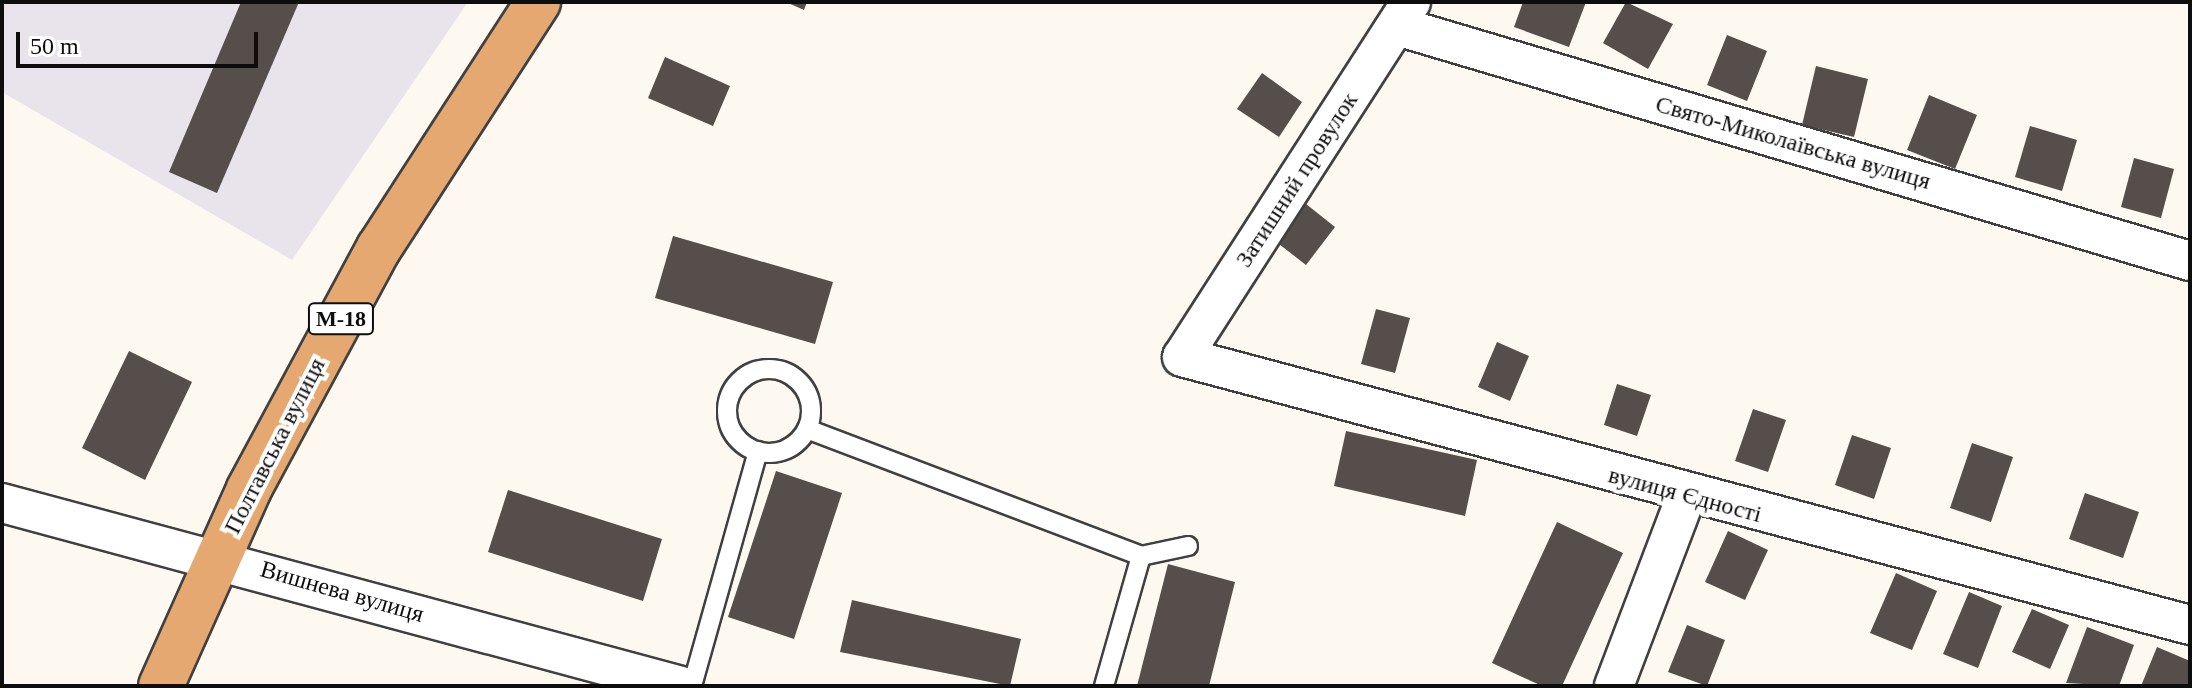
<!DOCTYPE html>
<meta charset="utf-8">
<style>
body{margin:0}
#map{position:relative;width:2192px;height:688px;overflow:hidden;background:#fdf9f0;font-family:"Times New Roman",serif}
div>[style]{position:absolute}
.industrial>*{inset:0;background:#e9e3eb}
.building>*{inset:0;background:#554e4b}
.roads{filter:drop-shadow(2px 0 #404040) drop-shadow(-2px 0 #404040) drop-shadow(0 2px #404040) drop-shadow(0 -2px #404040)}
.service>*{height:18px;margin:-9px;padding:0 9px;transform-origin:9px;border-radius:9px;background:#fff}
.service>.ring{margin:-9px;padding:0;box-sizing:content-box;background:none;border:18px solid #fff;border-radius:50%}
.minor>*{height:38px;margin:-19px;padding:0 19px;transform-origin:19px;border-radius:19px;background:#fff}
.trunk>*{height:44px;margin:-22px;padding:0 22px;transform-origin:22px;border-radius:22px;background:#e4a870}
span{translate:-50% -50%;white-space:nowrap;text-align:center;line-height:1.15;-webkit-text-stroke:8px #fff;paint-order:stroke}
.shield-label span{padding:2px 6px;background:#fff;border:2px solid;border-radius:6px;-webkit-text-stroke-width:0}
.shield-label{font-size:22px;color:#0d0d0d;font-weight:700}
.street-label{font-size:24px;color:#0d0d0d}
.frame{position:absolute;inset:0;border:4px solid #0d0d0d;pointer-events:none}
.scale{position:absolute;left:16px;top:32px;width:242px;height:36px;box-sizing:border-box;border:4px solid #0d0d0d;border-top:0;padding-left:10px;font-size:24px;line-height:28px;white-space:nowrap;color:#0d0d0d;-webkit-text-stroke:6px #fff;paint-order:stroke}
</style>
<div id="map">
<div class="industrial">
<i style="clip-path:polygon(2px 2px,468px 2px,292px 260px,2px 92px)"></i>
</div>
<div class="building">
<i style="clip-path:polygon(241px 2px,299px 2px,217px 193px,169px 172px)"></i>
<i style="clip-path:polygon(786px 2px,807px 2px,804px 10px)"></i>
<i style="clip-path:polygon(1523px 2px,1586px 2px,1569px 47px,1514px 27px)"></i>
<i style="clip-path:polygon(1626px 2px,1673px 24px,1648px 69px,1603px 43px)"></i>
<i style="clip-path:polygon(1727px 35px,1767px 51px,1747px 101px,1707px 85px)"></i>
<i style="clip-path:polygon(665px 57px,730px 86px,713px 126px,648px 98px)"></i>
<i style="clip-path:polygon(1816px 66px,1868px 79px,1854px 137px,1802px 125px)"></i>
<i style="clip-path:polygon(1262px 73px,1302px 102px,1279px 137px,1237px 109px)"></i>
<i style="clip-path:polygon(1929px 95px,1977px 115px,1955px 169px,1907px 150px)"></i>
<i style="clip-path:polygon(2030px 126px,2077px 140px,2062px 191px,2015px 177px)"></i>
<i style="clip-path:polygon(2134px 158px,2174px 169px,2161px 218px,2121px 207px)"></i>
<i style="clip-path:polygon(1296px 196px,1335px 227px,1306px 265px,1266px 234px)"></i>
<i style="clip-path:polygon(673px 236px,833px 282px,815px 344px,655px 298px)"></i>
<i style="clip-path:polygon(1376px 309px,1410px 318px,1395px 373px,1361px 364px)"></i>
<i style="clip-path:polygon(1497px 342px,1529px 356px,1510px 401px,1478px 387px)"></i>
<i style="clip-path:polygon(129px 351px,192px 382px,145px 480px,82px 448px)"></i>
<i style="clip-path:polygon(1617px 384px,1651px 395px,1637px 436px,1604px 425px)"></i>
<i style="clip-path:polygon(1753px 409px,1786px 420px,1768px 472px,1735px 461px)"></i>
<i style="clip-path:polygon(1346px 431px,1477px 460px,1465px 516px,1334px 486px)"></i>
<i style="clip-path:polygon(1852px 435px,1891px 448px,1874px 499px,1835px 485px)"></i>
<i style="clip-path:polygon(1972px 443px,2013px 457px,1991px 522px,1950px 508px)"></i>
<i style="clip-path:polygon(776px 471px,842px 493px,794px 639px,728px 617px)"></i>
<i style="clip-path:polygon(508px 490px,662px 539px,643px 601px,488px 552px)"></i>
<i style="clip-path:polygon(2085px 493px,2139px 512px,2123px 558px,2069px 539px)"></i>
<i style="clip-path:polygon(1557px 522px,1623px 553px,1562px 686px,1542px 686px,1492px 663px)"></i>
<i style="clip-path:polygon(1728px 531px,1768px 550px,1745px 600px,1705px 582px)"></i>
<i style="clip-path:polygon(1168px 564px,1235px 582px,1209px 686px,1137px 686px)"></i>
<i style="clip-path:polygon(1896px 573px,1937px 591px,1912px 650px,1870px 633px)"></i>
<i style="clip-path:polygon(1969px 592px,2002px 606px,1978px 668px,1943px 654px)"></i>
<i style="clip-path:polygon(852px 600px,1021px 639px,1010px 686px,840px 652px)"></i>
<i style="clip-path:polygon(2032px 609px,2069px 625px,2050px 669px,2012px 652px)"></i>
<i style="clip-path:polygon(1687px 625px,1725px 640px,1707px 686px,1668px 672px)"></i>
<i style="clip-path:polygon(2087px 627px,2134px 645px,2119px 686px,2066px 683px)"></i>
<i style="clip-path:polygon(2157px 647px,2190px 661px,2190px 686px,2141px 686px)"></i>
</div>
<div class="roads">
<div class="service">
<i class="ring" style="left:727px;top:369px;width:66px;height:66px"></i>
<i style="left:807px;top:429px;width:357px;rotate:20.8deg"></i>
<i style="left:1141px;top:556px;width:48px;rotate:-12deg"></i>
<i style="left:692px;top:686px;width:244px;rotate:-74.3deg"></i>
<i style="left:1104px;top:686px;width:135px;rotate:-74.1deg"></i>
</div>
<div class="minor">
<i style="left:1411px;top:2px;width:422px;rotate:122.8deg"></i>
<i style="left:1182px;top:357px;width:1043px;rotate:14.89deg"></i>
<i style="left:1397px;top:26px;width:827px;rotate:16.51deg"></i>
<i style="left:2px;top:503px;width:703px;rotate:15.08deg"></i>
<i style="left:1614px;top:686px;width:203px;rotate:-69.2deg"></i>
</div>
<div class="trunk">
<i style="left:161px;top:686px;width:216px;rotate:-65.9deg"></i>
<i style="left:249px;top:489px;width:274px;rotate:-61.7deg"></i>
<i style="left:379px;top:248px;width:293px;rotate:-57.1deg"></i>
</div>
</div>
<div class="shield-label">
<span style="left:341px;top:319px">М-18</span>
</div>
<div class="street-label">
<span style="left:1793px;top:143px;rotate:16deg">Свято-Миколаївська вулиця</span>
<span style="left:1297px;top:180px;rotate:-57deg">Затишний провулок</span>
<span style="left:275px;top:446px;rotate:-63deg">Полтавська вулиця</span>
<span style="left:1685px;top:495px;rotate:15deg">вулиця Єдності</span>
<span style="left:342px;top:592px;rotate:16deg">Вишнева вулиця</span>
</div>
<div class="frame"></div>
<div class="scale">50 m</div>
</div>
